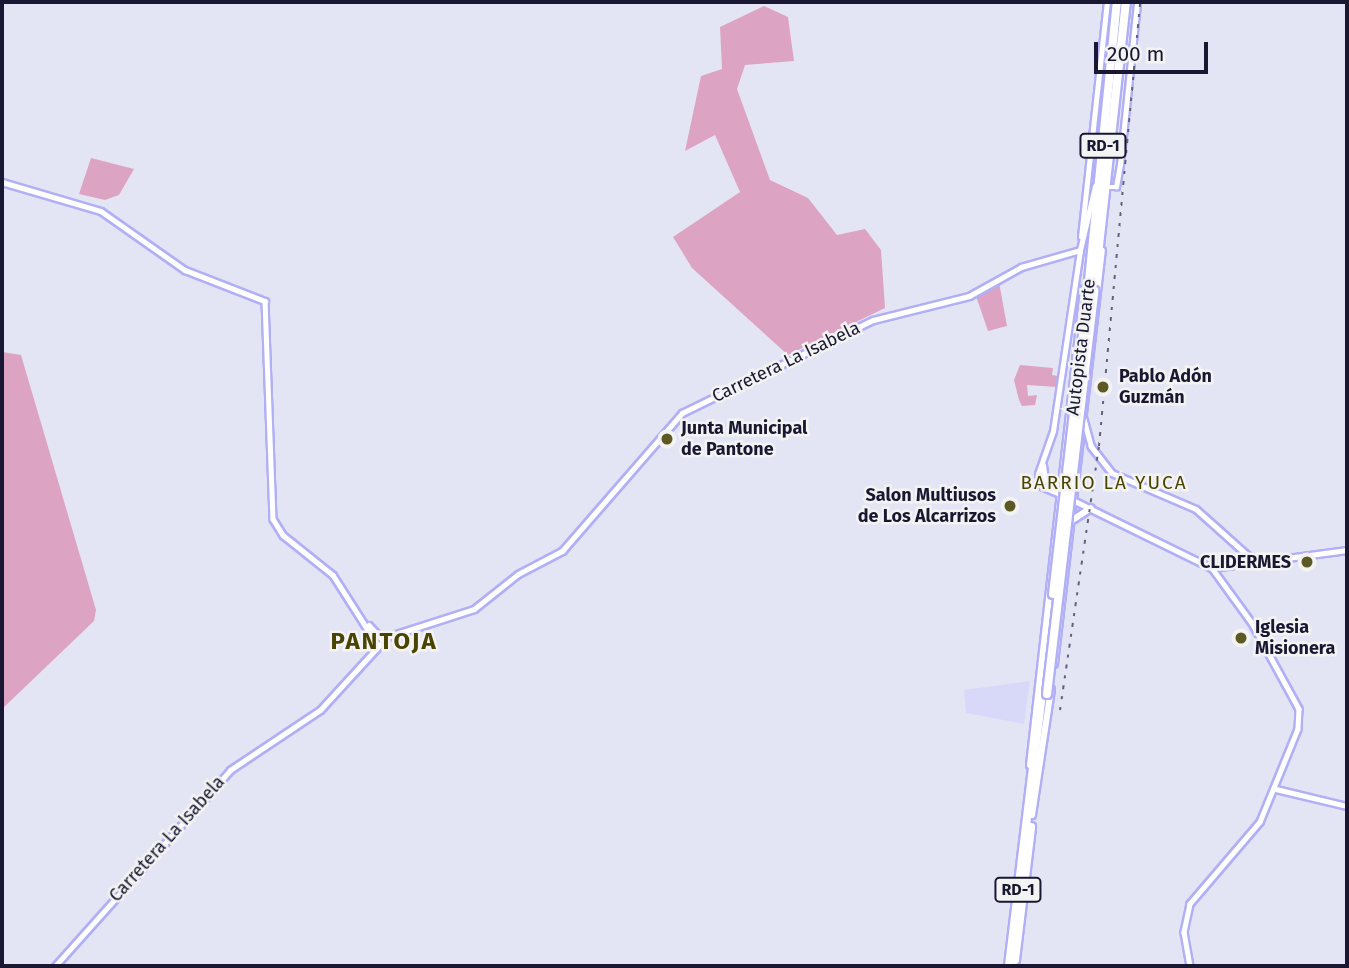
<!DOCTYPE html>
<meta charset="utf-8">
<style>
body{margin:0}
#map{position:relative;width:1349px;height:968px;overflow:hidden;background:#e4e5f4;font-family:"Fira Sans",sans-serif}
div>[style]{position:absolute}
.built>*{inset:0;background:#d8d8f9}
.green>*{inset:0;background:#dda3c2}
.roads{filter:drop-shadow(2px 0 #b1aff6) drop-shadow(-2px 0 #b1aff6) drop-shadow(0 2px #b1aff6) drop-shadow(0 -2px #b1aff6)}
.tertiary>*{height:4.5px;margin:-2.25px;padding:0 2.25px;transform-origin:2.25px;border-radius:2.25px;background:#fff}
.secondary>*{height:5px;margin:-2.5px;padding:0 2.5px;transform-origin:2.5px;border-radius:2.5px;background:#fff}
.primary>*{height:6px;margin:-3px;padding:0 3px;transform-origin:3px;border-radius:3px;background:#fff}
.motorway>*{height:8px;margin:-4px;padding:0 4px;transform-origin:4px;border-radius:4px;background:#fff}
.rail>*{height:2px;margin-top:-1px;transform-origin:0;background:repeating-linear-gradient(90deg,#626177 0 3.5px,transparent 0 10.5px)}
.bridges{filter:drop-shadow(2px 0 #b1aff6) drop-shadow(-2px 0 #b1aff6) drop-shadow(0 2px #b1aff6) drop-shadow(0 -2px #b1aff6)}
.motorway-bridge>*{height:8px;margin:-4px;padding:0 4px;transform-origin:4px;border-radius:4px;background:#fff}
.dots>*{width:19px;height:19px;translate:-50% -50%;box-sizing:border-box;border:4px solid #f3f3f3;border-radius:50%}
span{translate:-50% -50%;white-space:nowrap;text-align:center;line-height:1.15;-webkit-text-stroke:5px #f3f3f3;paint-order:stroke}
.shield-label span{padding:2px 5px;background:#f3f3f3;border:2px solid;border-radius:5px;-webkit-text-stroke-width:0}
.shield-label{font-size:16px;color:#191731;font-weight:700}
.street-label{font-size:18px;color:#191731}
.poi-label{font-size:18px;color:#191731;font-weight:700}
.left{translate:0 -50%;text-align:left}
.right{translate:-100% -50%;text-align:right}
.neighbourhood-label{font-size:19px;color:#494401;letter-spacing:2px}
.district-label{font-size:24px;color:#494401;font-weight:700;letter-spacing:2px}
.frame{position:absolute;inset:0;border:4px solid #191731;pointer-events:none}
.scale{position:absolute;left:1094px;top:42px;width:114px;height:32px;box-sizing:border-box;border:4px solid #191731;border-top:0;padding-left:9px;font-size:21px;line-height:24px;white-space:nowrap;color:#191731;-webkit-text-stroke:5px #f3f3f3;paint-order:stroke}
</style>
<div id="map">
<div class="built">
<i style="clip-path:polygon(1030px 681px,1024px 724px,966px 713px,964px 690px)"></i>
</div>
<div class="green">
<i style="clip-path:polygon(764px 6px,788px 17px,794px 61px,745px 65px,737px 89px,770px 180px,808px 198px,837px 235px,865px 229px,881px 250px,885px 308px,788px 355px,692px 268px,673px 237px,740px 192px,715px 135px,685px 151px,701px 76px,722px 69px,720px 27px)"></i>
<i style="clip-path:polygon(91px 158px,134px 169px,119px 195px,105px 200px,79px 194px)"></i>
<i style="clip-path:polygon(999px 282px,1007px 326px,988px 331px,976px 296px)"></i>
<i style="clip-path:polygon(2px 352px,21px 355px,96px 610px,94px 621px,2px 709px)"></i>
<i style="clip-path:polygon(1020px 365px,1053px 368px,1052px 375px,1058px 376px,1057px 387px,1027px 385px,1028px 396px,1037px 395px,1035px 405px,1022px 406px,1019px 400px,1014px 380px)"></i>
</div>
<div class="roads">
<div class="tertiary">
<i style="left:2px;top:182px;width:103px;rotate:16.3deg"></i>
<i style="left:101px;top:211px;width:103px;rotate:35.1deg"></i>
<i style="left:185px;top:270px;width:86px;rotate:21.2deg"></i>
<i style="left:265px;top:301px;width:218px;rotate:87.9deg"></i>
<i style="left:273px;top:519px;width:19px;rotate:58deg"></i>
<i style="left:283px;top:535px;width:64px;rotate:38.7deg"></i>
<i style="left:333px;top:575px;width:82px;rotate:57.5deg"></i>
<i style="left:1106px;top:187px;width:10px"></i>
<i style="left:1116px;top:187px;width:22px;rotate:-80deg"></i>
<i style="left:1120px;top:165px;width:164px;rotate:-84deg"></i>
<i style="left:1081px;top:237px;width:236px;rotate:-83.7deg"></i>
<i style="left:1084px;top:419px;width:28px;rotate:75deg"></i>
<i style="left:1091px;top:446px;width:34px;rotate:52deg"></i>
<i style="left:1112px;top:473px;width:91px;rotate:23.2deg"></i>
<i style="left:1196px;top:509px;width:76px;rotate:41.8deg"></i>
<i style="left:1075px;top:501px;width:153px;rotate:26.1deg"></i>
<i style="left:1212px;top:568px;width:68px;rotate:54deg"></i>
<i style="left:1252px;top:623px;width:98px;rotate:61.3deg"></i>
<i style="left:1299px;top:709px;width:20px;rotate:93deg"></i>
<i style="left:1298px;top:729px;width:100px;rotate:112.2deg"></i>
<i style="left:1260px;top:822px;width:108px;rotate:130.5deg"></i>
<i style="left:1190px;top:904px;width:29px;rotate:102deg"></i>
<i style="left:1184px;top:932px;width:35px;rotate:80deg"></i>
<i style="left:1212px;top:568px;width:136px;rotate:-7.6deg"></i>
<i style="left:369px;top:625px;width:21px;rotate:47deg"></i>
<i style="left:1276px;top:789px;width:73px;rotate:13.5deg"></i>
</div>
<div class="secondary">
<i style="left:1043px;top:465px;width:15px;rotate:82deg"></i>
<i style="left:1045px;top:480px;width:21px;rotate:23deg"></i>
<i style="left:1062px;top:495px;width:21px;rotate:-157deg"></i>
<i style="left:1043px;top:487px;width:14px;rotate:-111deg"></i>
<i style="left:1038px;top:474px;width:46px;rotate:-70.8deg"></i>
<i style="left:1053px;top:431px;width:183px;rotate:-81.5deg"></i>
<i style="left:1080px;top:250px;width:66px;rotate:-76.8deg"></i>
<i style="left:55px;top:966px;width:263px;rotate:-48.2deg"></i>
<i style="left:230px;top:770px;width:108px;rotate:-33.7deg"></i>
<i style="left:320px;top:710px;width:99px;rotate:-47.5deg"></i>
<i style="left:387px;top:637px;width:91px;rotate:-17.8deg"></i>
<i style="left:474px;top:609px;width:56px;rotate:-38.5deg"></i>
<i style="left:518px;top:574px;width:50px;rotate:-27.6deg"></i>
<i style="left:562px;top:551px;width:183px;rotate:-49deg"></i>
<i style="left:682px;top:413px;width:212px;rotate:-26deg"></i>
<i style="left:873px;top:320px;width:99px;rotate:-14deg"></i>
<i style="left:969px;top:296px;width:60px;rotate:-29.1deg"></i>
<i style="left:1021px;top:267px;width:61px;rotate:-16.1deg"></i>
</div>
<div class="primary">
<i style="left:1074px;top:519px;width:20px;rotate:-33deg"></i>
<i style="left:1054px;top:664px;width:416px;rotate:-83.4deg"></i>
<i style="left:1030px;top:765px;width:479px;rotate:-83.5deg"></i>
<i style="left:1032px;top:815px;width:127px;rotate:-81.4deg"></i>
</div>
<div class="motorway">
<i style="left:1094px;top:147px;width:16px;rotate:-50deg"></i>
<i style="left:1088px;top:291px;width:290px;rotate:-84.3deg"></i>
<i style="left:1094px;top:291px;width:291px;rotate:-83.7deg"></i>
<i style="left:1015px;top:960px;width:134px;rotate:-83.1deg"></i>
<i style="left:1009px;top:966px;width:275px;rotate:-83.1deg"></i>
</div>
</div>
<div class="rail">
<i style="left:1060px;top:710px;width:267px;rotate:-81.6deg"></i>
<i style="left:1099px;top:446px;width:446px;rotate:-84.7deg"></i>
</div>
<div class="bridges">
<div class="motorway-bridge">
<i style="left:1053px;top:594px;width:305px;rotate:-83.4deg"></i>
<i style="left:1047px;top:694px;width:406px;rotate:-83.3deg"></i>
</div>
</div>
<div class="dots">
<i style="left:1103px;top:387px;background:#5c5925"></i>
<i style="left:667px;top:439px;background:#5c5925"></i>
<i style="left:1010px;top:506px;background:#5c5925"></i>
<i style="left:1307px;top:562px;background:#5c5925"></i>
<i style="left:1241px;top:638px;background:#5c5925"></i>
</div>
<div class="shield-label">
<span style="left:1103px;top:146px">RD-1</span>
<span style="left:1018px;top:890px">RD-1</span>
</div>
<div class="street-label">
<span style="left:1081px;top:347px;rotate:-83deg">Autopista Duarte</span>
<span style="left:786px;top:362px;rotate:-26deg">Carretera La Isabela</span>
<span style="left:167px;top:839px;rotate:-48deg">Carretera La Isabela</span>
</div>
<div class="poi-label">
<span class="left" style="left:1119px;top:387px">Pablo Adón<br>Guzmán</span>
<span class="left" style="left:681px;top:439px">Junta Municipal<br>de Pantone</span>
<span class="right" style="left:996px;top:506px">Salon Multiusos<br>de Los Alcarrizos</span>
<span class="right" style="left:1291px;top:562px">CLIDERMES</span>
<span class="left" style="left:1255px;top:638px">Iglesia<br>Misionera</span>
</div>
<div class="neighbourhood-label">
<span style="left:1104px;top:483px">BARRIO LA YUCA</span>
</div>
<div class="district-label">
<span style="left:384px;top:642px">PANTOJA</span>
</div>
<div class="frame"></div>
<div class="scale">200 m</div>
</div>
